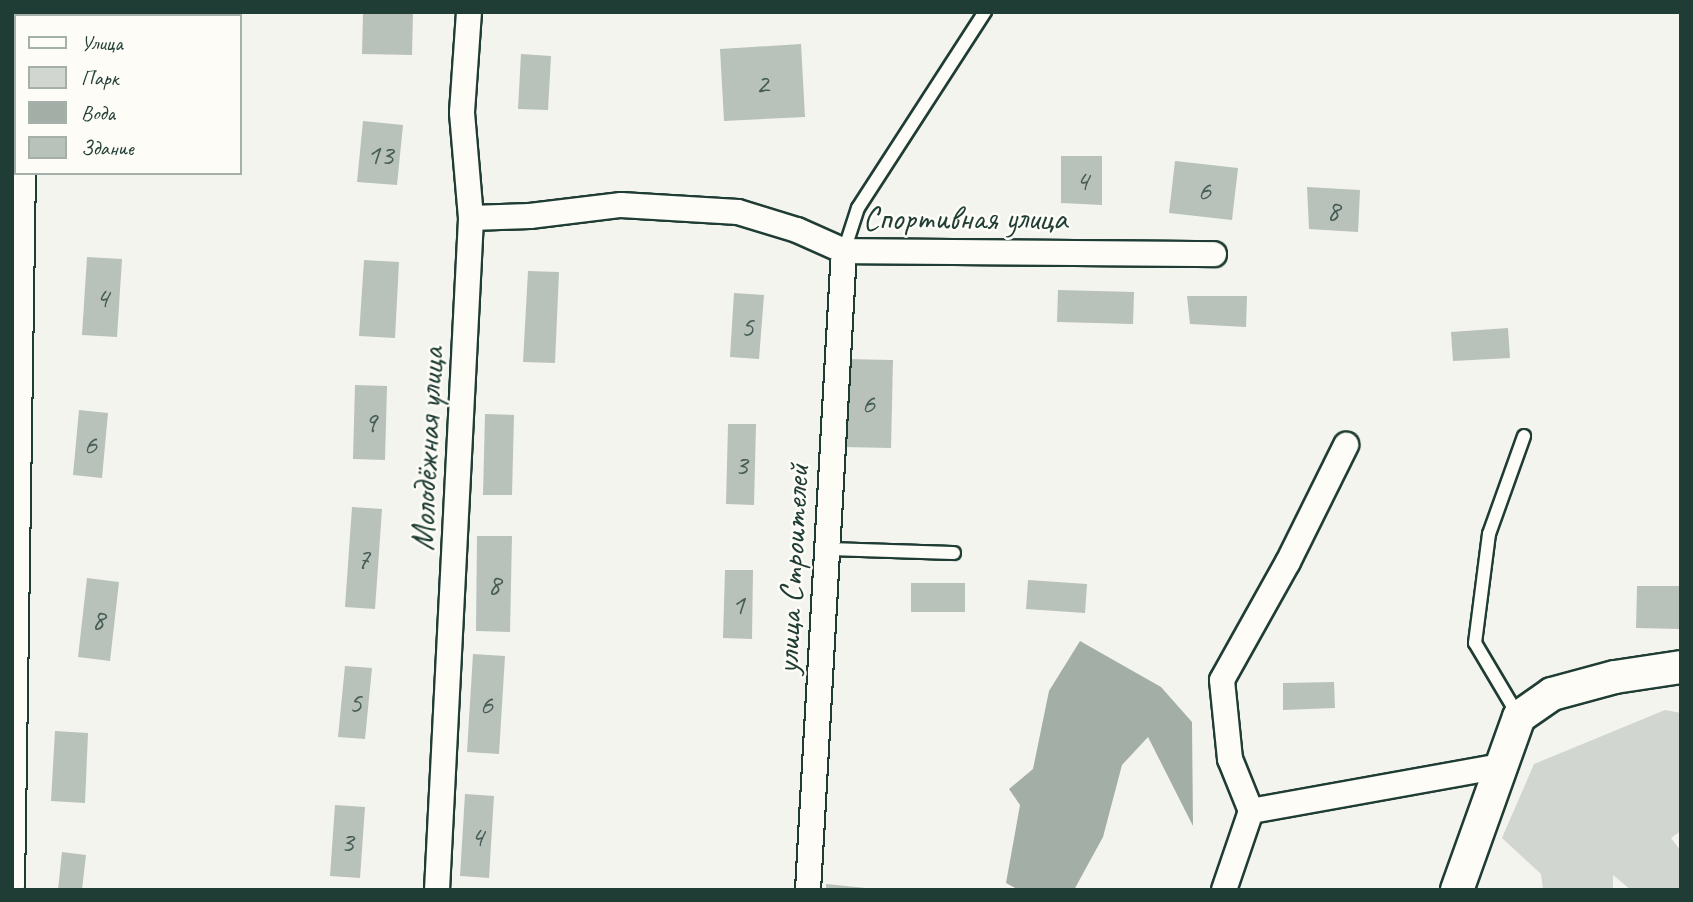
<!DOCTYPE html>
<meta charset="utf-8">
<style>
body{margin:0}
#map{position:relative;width:1693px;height:902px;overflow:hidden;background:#f4f4ef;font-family:Caveat,sans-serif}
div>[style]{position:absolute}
.green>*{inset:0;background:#d1d6d1}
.water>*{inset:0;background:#a3aea7}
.building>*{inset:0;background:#b9c1bb}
.roads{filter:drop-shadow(2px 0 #1f3d34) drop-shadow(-2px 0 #1f3d34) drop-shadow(0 2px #1f3d34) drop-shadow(0 -2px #1f3d34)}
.service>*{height:12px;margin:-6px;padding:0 6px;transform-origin:6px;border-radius:6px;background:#fdfcf7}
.minor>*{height:24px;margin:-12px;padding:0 12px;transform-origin:12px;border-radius:12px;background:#fdfcf7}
.tertiary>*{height:32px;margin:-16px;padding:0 16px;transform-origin:16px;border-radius:16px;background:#fdfcf7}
span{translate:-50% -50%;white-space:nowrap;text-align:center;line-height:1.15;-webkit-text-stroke:5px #fdfcf7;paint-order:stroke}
.number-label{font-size:30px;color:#465e56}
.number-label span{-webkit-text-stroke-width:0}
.street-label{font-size:33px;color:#1f3d34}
.frame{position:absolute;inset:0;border:14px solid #1f3d34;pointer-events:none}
.legend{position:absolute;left:14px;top:14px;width:228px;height:161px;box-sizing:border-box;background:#fdfcf7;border:2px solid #a4b0a9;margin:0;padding:9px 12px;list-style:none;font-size:21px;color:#1f3d34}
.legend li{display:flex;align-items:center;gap:14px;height:35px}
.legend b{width:35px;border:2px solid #a4b0a9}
</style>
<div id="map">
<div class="green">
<i style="clip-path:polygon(1665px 710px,1681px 713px,1681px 831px,1671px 838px,1681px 851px,1681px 890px,1631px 890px,1613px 875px,1613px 890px,1543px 890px,1541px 874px,1502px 838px,1534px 764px)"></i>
</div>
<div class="water">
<i style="clip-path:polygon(1080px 641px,1161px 687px,1192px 722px,1193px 826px,1148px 737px,1122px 765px,1103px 837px,1074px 890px,1019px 890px,1006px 883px,1020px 805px,1009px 789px,1033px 769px,1049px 691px)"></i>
</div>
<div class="building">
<i style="clip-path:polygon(363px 12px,413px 12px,412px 55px,362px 54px)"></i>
<i style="clip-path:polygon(801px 44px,805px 117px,724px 121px,720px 49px)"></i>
<i style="clip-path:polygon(521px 54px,551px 56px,548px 110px,518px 109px)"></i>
<i style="clip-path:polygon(363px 121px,403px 125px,397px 185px,357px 182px)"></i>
<i style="clip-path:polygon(1061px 156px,1102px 156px,1102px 205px,1061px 203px)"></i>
<i style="clip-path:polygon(1175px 161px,1238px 168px,1232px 220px,1169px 213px)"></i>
<i style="clip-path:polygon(1307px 187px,1360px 190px,1358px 232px,1309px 229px)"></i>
<i style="clip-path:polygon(87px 257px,122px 259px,117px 337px,82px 335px)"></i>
<i style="clip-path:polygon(364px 260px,399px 262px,395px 338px,359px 336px)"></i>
<i style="clip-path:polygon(528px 271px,559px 272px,555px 363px,523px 362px)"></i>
<i style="clip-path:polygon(1058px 290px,1134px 292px,1133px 324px,1057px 322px)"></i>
<i style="clip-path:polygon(734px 293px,764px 295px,759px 359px,730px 357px)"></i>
<i style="clip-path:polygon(1187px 296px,1247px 296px,1246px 327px,1190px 324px)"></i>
<i style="clip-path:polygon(1508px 328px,1510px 358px,1453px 361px,1451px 332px)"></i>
<i style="clip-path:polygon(845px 359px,893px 360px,891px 448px,843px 447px)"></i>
<i style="clip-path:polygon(355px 385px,387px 386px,385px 460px,353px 459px)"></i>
<i style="clip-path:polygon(79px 410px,108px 413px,102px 478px,73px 475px)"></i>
<i style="clip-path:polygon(485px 414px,514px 415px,512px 495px,483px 495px)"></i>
<i style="clip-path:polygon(728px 424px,756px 424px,754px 505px,726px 504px)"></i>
<i style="clip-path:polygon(352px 507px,382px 509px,375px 609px,345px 607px)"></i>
<i style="clip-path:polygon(477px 536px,512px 536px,510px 632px,476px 631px)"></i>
<i style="clip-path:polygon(725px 570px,753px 570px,752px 639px,723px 638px)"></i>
<i style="clip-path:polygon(87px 578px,119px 582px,110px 661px,78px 657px)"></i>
<i style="clip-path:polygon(1028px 580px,1087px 584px,1085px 613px,1026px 609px)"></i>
<i style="clip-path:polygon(911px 583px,965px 583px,965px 612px,911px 612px)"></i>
<i style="clip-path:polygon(1637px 586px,1681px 586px,1681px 629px,1636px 628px)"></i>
<i style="clip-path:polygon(473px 654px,505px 656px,499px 754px,467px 752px)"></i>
<i style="clip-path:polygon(345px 666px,372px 668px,365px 739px,338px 737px)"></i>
<i style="clip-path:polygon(1334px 682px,1335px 708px,1283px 710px,1283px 683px)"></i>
<i style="clip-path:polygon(55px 731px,88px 733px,85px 803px,51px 801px)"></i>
<i style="clip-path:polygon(465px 794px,494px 796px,489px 878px,460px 876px)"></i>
<i style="clip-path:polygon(335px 805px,365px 807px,360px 878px,330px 876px)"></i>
<i style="clip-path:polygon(62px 852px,86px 855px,82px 890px,58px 890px)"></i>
<i style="clip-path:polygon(826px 884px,866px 888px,866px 890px,826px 890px)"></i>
</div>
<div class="roads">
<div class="service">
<i style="left:844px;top:251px;width:45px;rotate:-72deg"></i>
<i style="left:858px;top:208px;width:234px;rotate:-57.1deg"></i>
<i style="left:828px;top:549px;width:126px;rotate:1.8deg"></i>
<i style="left:1519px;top:717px;width:86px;rotate:-120.7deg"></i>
<i style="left:1475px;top:643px;width:110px;rotate:-82.7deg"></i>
<i style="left:1489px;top:534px;width:104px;rotate:-70.3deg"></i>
</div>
<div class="minor">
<i style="left:36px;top:16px;width:8px;rotate:-30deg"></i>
<i style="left:12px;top:30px;width:4px;rotate:-27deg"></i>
<i style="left:471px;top:218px;width:59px;rotate:-1.9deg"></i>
<i style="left:530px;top:216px;width:92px;rotate:-6.9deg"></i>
<i style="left:621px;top:205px;width:117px;rotate:3.4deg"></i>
<i style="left:738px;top:212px;width:62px;rotate:17deg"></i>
<i style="left:797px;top:230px;width:51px;rotate:24.1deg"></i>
<i style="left:844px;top:251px;width:370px;rotate:0.5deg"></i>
<i style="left:1251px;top:811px;width:254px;rotate:-10.2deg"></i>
<i style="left:12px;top:886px;width:713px;rotate:-89.12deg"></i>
<i style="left:437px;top:890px;width:673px;rotate:-87.1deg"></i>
<i style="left:471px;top:218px;width:106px;rotate:-94.9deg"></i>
<i style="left:462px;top:112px;width:100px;rotate:-86deg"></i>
<i style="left:808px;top:890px;width:640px;rotate:-86.78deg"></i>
<i style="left:1224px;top:890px;width:83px;rotate:-71.1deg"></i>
<i style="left:1251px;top:811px;width:56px;rotate:-112deg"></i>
<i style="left:1230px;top:759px;width:79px;rotate:-95.8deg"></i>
<i style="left:1222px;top:680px;width:135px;rotate:-60.8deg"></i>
<i style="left:1288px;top:562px;width:131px;rotate:-63.6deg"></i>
</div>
<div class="tertiary">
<i style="left:1457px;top:890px;width:184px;rotate:-70.3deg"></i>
<i style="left:1519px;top:717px;width:40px;rotate:-34.9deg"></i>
<i style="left:1552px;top:694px;width:65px;rotate:-15.1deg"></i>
<i style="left:1615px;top:677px;width:67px;rotate:-8.6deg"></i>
</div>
</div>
<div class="number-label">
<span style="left:762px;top:83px">2</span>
<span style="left:380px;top:154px">13</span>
<span style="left:1082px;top:180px">4</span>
<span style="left:1204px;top:190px">6</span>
<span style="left:1333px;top:210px">8</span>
<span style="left:102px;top:297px">4</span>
<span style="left:747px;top:326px">5</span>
<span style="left:868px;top:403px">6</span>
<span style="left:370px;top:422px">9</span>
<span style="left:90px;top:444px">6</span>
<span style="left:741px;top:464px">3</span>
<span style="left:363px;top:558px">7</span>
<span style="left:494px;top:584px">8</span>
<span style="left:738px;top:604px">1</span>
<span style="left:98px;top:619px">8</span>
<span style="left:355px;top:702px">5</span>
<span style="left:486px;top:704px">6</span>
<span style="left:477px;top:836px">4</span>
<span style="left:347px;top:841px">3</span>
</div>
<div class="street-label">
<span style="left:965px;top:219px">Спортивная улица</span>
<span style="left:428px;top:449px;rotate:-87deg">Молодёжная улица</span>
<span style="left:793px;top:569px;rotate:-87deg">улица Строителей</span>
</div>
<div class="frame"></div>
<ul class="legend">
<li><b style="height:9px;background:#fdfcf7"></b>Улица</li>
<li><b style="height:19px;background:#d1d6d1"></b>Парк</li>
<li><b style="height:19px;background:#a3aea7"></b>Вода</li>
<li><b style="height:19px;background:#b9c1bb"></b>Здание</li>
</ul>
</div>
